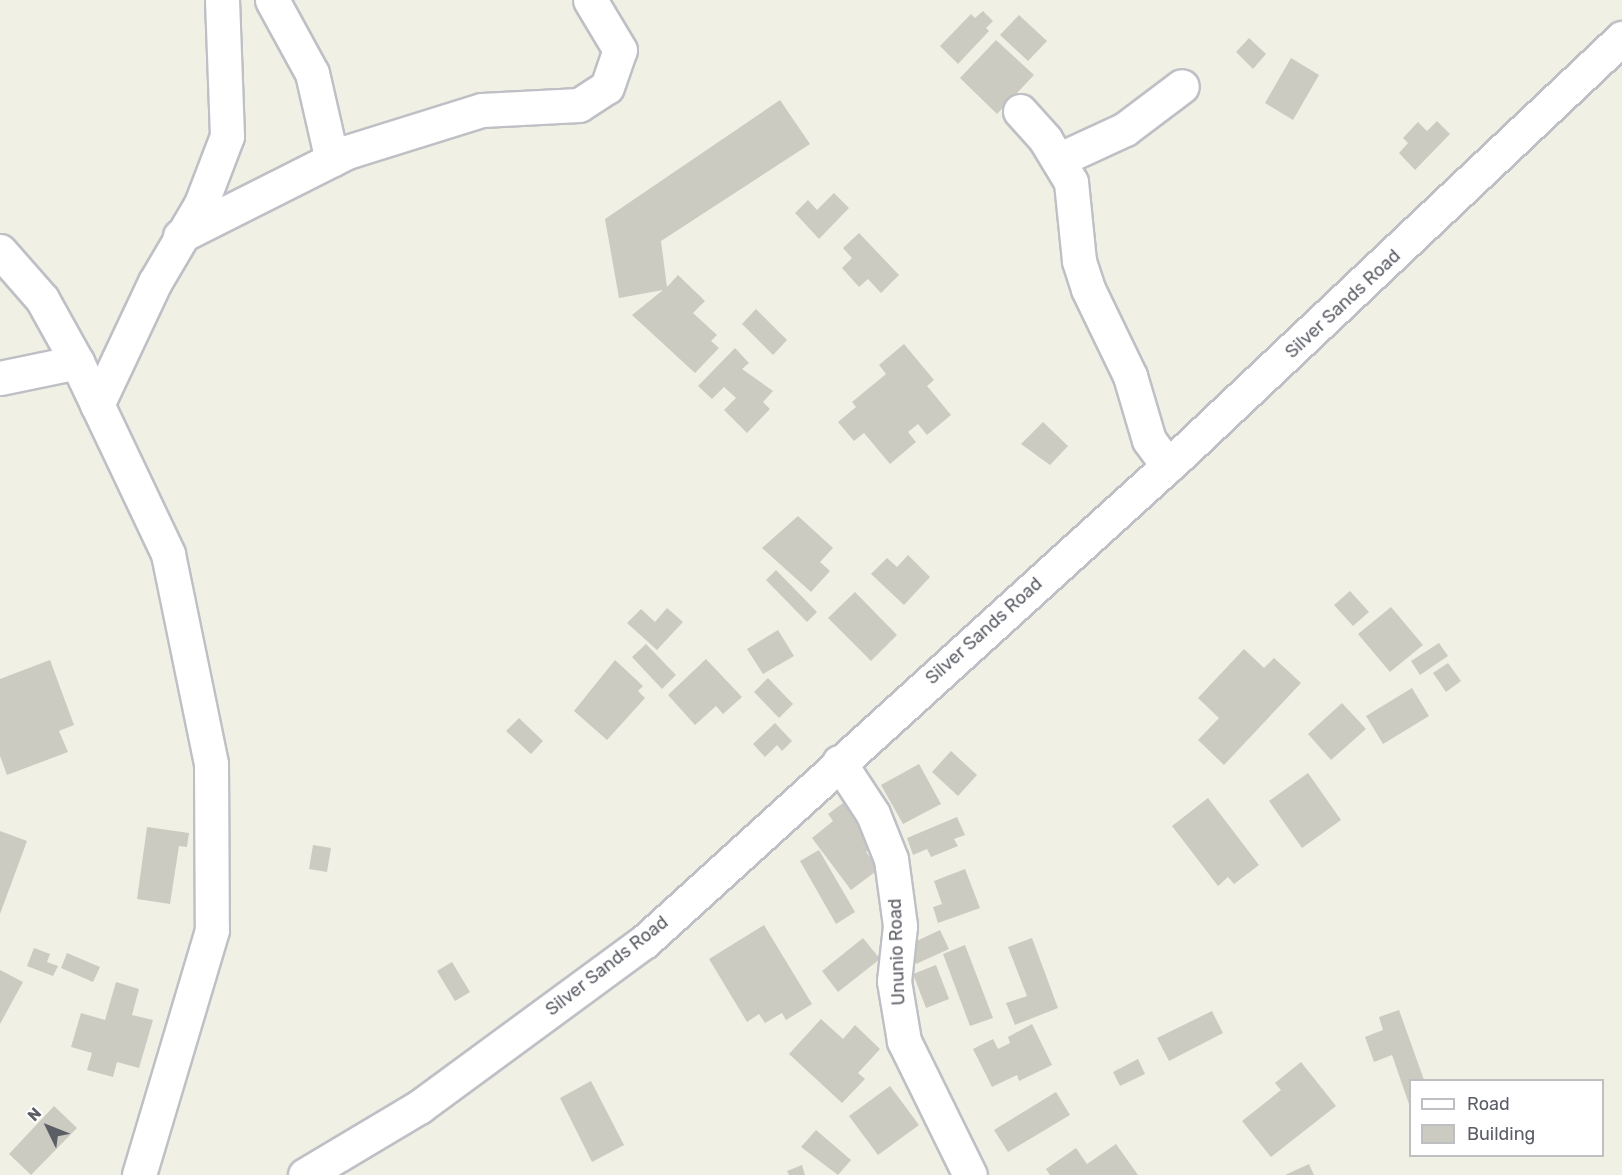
<!DOCTYPE html>
<style>
body{margin:0}
#map{position:relative;width:1622px;height:1175px;overflow:hidden;background:#f0f0e4;font-family:Rubik,sans-serif}
div>[style]{position:absolute}
.building>*{inset:0;background:#cbcbc1}
.roads{filter:drop-shadow(2px 0 #bec0c6) drop-shadow(-2px 0 #bec0c6) drop-shadow(0 2px #bec0c6) drop-shadow(0 -2px #bec0c6)}
.minor>*{height:33px;margin:-16.5px;padding:0 16.5px;transform-origin:16.5px;border-radius:16.5px;background:#fff}
span{translate:-50% -50%;white-space:nowrap;text-align:center;line-height:1.15;-webkit-text-stroke:4.5px #fff;paint-order:stroke}
.street-label{font-size:18px;color:#5c5e66}
.legend{position:absolute;left:1409px;top:1079px;width:195px;height:78px;box-sizing:border-box;background:#fff;border:2px solid #bebfc2;margin:0;padding:8px 10px;list-style:none;font-size:18px;color:#5c5e66}
.legend li{display:flex;align-items:center;gap:12px;height:30px}
.legend b{width:30px;border:2px solid #bebfc2}
.north{position:absolute;left:18px;top:1097px;width:60px;height:60px;-webkit-text-stroke:4px #fff;paint-order:stroke;rotate:313deg;font-size:16px;font-weight:700;line-height:24px;text-align:center;color:#5c5e66}
.north::after{content:'';display:block;margin:auto;width:21px;height:27px;background:#5c5e66;clip-path:polygon(50% 0,100% 100%,50% 72%,0 100%)}
</style>
<div id="map">
<div class="building">
<i style="clip-path:polygon(983px 11px,993px 21px,986px 28px,989px 31px,958px 64px,940px 46px,971px 14px,975px 18px)"></i>
<i style="clip-path:polygon(1019px 15px,1047px 41px,1028px 61px,1000px 35px)"></i>
<i style="clip-path:polygon(1249px 38px,1266px 54px,1253px 69px,1236px 52px)"></i>
<i style="clip-path:polygon(996px 40px,1034px 75px,997px 114px,960px 78px)"></i>
<i style="clip-path:polygon(1291px 58px,1319px 75px,1293px 120px,1265px 103px)"></i>
<i style="clip-path:polygon(780px 100px,810px 144px,661px 241px,667px 287px,678px 275px,705px 301px,693px 313px,717px 335px,711px 341px,719px 348px,695px 373px,632px 315px,663px 290px,619px 298px,605px 219px)"></i>
<i style="clip-path:polygon(1437px 121px,1450px 134px,1415px 170px,1399px 153px,1408px 143px,1403px 138px,1418px 122px,1427px 131px)"></i>
<i style="clip-path:polygon(834px 193px,849px 208px,819px 239px,795px 213px,808px 200px,817px 210px)"></i>
<i style="clip-path:polygon(859px 233px,899px 275px,881px 293px,868px 279px,859px 287px,842px 268px,852px 258px,843px 248px)"></i>
<i style="clip-path:polygon(756px 309px,787px 340px,773px 355px,742px 324px)"></i>
<i style="clip-path:polygon(904px 344px,934px 380px,927px 386px,951px 415px,927px 435px,918px 424px,908px 432px,916px 442px,890px 464px,864px 433px,854px 441px,838px 422px,856px 407px,852px 402px,886px 374px,879px 365px)"></i>
<i style="clip-path:polygon(735px 348px,749px 363px,742px 369px,773px 391px,763px 402px,770px 409px,747px 433px,724px 410px,736px 398px,724px 387px,712px 399px,698px 386px)"></i>
<i style="clip-path:polygon(1043px 422px,1068px 446px,1050px 465px,1021px 444px)"></i>
<i style="clip-path:polygon(798px 516px,833px 548px,820px 562px,830px 571px,811px 592px,762px 548px)"></i>
<i style="clip-path:polygon(908px 555px,930px 577px,904px 605px,871px 574px,887px 558px,897px 567px)"></i>
<i style="clip-path:polygon(776px 570px,817px 612px,807px 622px,766px 580px)"></i>
<i style="clip-path:polygon(1350px 591px,1369px 612px,1353px 626px,1334px 605px)"></i>
<i style="clip-path:polygon(855px 592px,897px 635px,871px 661px,828px 618px)"></i>
<i style="clip-path:polygon(1391px 607px,1423px 645px,1390px 672px,1358px 634px)"></i>
<i style="clip-path:polygon(667px 608px,683px 622px,657px 650px,627px 623px,641px 609px,655px 622px)"></i>
<i style="clip-path:polygon(778px 630px,794px 656px,763px 674px,747px 649px)"></i>
<i style="clip-path:polygon(1439px 643px,1448px 656px,1420px 675px,1411px 661px)"></i>
<i style="clip-path:polygon(646px 644px,676px 675px,662px 689px,632px 657px)"></i>
<i style="clip-path:polygon(1244px 649px,1264px 668px,1274px 658px,1301px 683px,1224px 765px,1198px 740px,1219px 718px,1198px 698px)"></i>
<i style="clip-path:polygon(706px 659px,742px 697px,723px 714px,716px 706px,695px 725px,668px 695px)"></i>
<i style="clip-path:polygon(50px 660px,74px 725px,59px 731px,68px 752px,7px 775px,0 756px,0 679px)"></i>
<i style="clip-path:polygon(615px 660px,643px 686px,638px 691px,645px 698px,607px 740px,574px 711px)"></i>
<i style="clip-path:polygon(1448px 663px,1461px 681px,1446px 692px,1433px 673px)"></i>
<i style="clip-path:polygon(768px 678px,793px 704px,779px 718px,754px 692px)"></i>
<i style="clip-path:polygon(1412px 688px,1429px 716px,1383px 744px,1366px 716px)"></i>
<i style="clip-path:polygon(1342px 703px,1366px 729px,1331px 760px,1308px 734px)"></i>
<i style="clip-path:polygon(519px 718px,543px 741px,531px 754px,506px 731px)"></i>
<i style="clip-path:polygon(775px 723px,792px 741px,782px 751px,777px 745px,765px 757px,753px 744px)"></i>
<i style="clip-path:polygon(951px 751px,977px 775px,958px 796px,932px 772px)"></i>
<i style="clip-path:polygon(919px 764px,941px 804px,903px 824px,881px 785px)"></i>
<i style="clip-path:polygon(1308px 773px,1341px 820px,1302px 848px,1269px 801px)"></i>
<i style="clip-path:polygon(850px 798px,879px 843px,866px 852px,879px 869px,851px 890px,812px 838px,833px 821px,828px 814px)"></i>
<i style="clip-path:polygon(1208px 798px,1259px 865px,1234px 884px,1228px 877px,1218px 886px,1172px 826px)"></i>
<i style="clip-path:polygon(957px 817px,965px 835px,954px 839px,958px 846px,931px 857px,927px 849px,913px 855px,907px 838px)"></i>
<i style="clip-path:polygon(147px 827px,189px 833px,187px 847px,179px 846px,170px 904px,137px 899px)"></i>
<i style="clip-path:polygon(0 831px,27px 841px,0 914px)"></i>
<i style="clip-path:polygon(313px 845px,331px 848px,327px 872px,309px 869px)"></i>
<i style="clip-path:polygon(819px 850px,855px 912px,836px 924px,800px 861px)"></i>
<i style="clip-path:polygon(965px 869px,980px 908px,938px 923px,933px 907px,942px 904px,934px 881px)"></i>
<i style="clip-path:polygon(764px 925px,812px 1004px,786px 1020px,782px 1013px,765px 1023px,759px 1014px,747px 1022px,709px 959px)"></i>
<i style="clip-path:polygon(940px 930px,949px 949px,916px 964px,908px 945px)"></i>
<i style="clip-path:polygon(863px 938px,880px 959px,838px 992px,822px 971px)"></i>
<i style="clip-path:polygon(1032px 938px,1058px 1008px,1015px 1025px,1006px 1003px,1027px 996px,1008px 947px)"></i>
<i style="clip-path:polygon(965px 945px,993px 1018px,970px 1026px,943px 954px)"></i>
<i style="clip-path:polygon(34px 948px,50px 954px,47px 962px,58px 966px,53px 976px,27px 966px)"></i>
<i style="clip-path:polygon(67px 953px,100px 967px,93px 982px,61px 968px)"></i>
<i style="clip-path:polygon(452px 962px,470px 992px,455px 1001px,437px 971px)"></i>
<i style="clip-path:polygon(936px 965px,949px 999px,926px 1008px,913px 974px)"></i>
<i style="clip-path:polygon(0 970px,23px 982px,0 1024px)"></i>
<i style="clip-path:polygon(116px 982px,139px 989px,132px 1015px,153px 1020px,139px 1068px,117px 1062px,113px 1077px,87px 1070px,92px 1053px,71px 1047px,81px 1013px,105px 1020px)"></i>
<i style="clip-path:polygon(1399px 1010px,1424px 1080px,1410px 1080px,1410px 1107px,1392px 1055px,1374px 1062px,1365px 1037px,1383px 1030px,1379px 1017px)"></i>
<i style="clip-path:polygon(1212px 1011px,1223px 1033px,1169px 1061px,1157px 1038px)"></i>
<i style="clip-path:polygon(821px 1019px,843px 1039px,855px 1025px,880px 1049px,858px 1073px,865px 1079px,842px 1103px,789px 1054px)"></i>
<i style="clip-path:polygon(1032px 1024px,1052px 1065px,1019px 1081px,1017px 1075px,992px 1087px,973px 1049px,993px 1039px,998px 1049px,1010px 1043px,1008px 1037px)"></i>
<i style="clip-path:polygon(1138px 1059px,1145px 1074px,1120px 1086px,1113px 1072px)"></i>
<i style="clip-path:polygon(1301px 1062px,1336px 1106px,1271px 1157px,1242px 1121px,1281px 1090px,1275px 1083px)"></i>
<i style="clip-path:polygon(591px 1081px,624px 1145px,592px 1162px,560px 1098px)"></i>
<i style="clip-path:polygon(890px 1086px,919px 1125px,878px 1155px,849px 1116px)"></i>
<i style="clip-path:polygon(1056px 1092px,1070px 1115px,1008px 1152px,994px 1130px)"></i>
<i style="clip-path:polygon(54px 1106px,77px 1128px,31px 1175px,9px 1154px)"></i>
<i style="clip-path:polygon(816px 1130px,851px 1160px,838px 1175px,801px 1147px)"></i>
<i style="clip-path:polygon(1116px 1144px,1138px 1175px,1050px 1175px,1046px 1169px,1076px 1148px,1087px 1164px)"></i>
<i style="clip-path:polygon(1309px 1164px,1314px 1175px,1285px 1175px)"></i>
<i style="clip-path:polygon(802px 1165px,805px 1175px,789px 1175px,787px 1171px)"></i>
</div>
<div class="roads">
<div class="minor">
<i style="left:272px;top:0;width:83px;rotate:61.3deg"></i>
<i style="left:312px;top:73px;width:89px;rotate:77.1deg"></i>
<i style="left:1020px;top:111px;width:38px;rotate:48deg"></i>
<i style="left:1045px;top:139px;width:50px;rotate:58.8deg"></i>
<i style="left:1071px;top:182px;width:79px;rotate:84.2deg"></i>
<i style="left:1079px;top:261px;width:29px;rotate:72deg"></i>
<i style="left:1088px;top:289px;width:97px;rotate:64.2deg"></i>
<i style="left:1130px;top:376px;width:67px;rotate:73.5deg"></i>
<i style="left:1149px;top:440px;width:32px;rotate:54deg"></i>
<i style="left:1058px;top:160px;width:74px;rotate:-24.8deg"></i>
<i style="left:1125px;top:129px;width:71px;rotate:-37deg"></i>
<i style="left:180px;top:236px;width:187px;rotate:-26.7deg"></i>
<i style="left:347px;top:152px;width:141px;rotate:-17.3deg"></i>
<i style="left:482px;top:110px;width:97px;rotate:-3deg"></i>
<i style="left:579px;top:105px;width:33px;rotate:-33deg"></i>
<i style="left:607px;top:87px;width:39px;rotate:-71deg"></i>
<i style="left:620px;top:50px;width:58px;rotate:-121deg"></i>
<i style="left:0;top:251px;width:64px;rotate:48.8deg"></i>
<i style="left:42px;top:299px;width:72px;rotate:60.9deg"></i>
<i style="left:77px;top:362px;width:212px;rotate:64.6deg"></i>
<i style="left:168px;top:554px;width:214px;rotate:78.4deg"></i>
<i style="left:211px;top:764px;width:166px;rotate:89.7deg"></i>
<i style="left:212px;top:930px;width:256px;rotate:106.6deg"></i>
<i style="left:0;top:378px;width:79px;rotate:-11.7deg"></i>
<i style="left:97px;top:405px;width:136px;rotate:-64.8deg"></i>
<i style="left:155px;top:282px;width:91px;rotate:-59.5deg"></i>
<i style="left:201px;top:204px;width:73px;rotate:-69.1deg"></i>
<i style="left:227px;top:136px;width:136px;rotate:-92.1deg"></i>
<i style="left:839px;top:762px;width:62px;rotate:56.8deg"></i>
<i style="left:873px;top:814px;width:48px;rotate:68.2deg"></i>
<i style="left:891px;top:859px;width:68px;rotate:82.3deg"></i>
<i style="left:900px;top:926px;width:55px;rotate:96.2deg"></i>
<i style="left:894px;top:981px;width:61px;rotate:80.5deg"></i>
<i style="left:904px;top:1041px;width:149px;rotate:63.8deg"></i>
<i style="left:305px;top:1175px;width:133px;rotate:-30.8deg"></i>
<i style="left:419px;top:1107px;width:279px;rotate:-36.3deg"></i>
<i style="left:644px;top:942px;width:727px;rotate:-42.27deg"></i>
<i style="left:1182px;top:453px;width:605px;rotate:-43.33deg"></i>
</div>
</div>
<div class="street-label">
<span style="left:1343px;top:304px;rotate:-43deg">Silver Sands Road</span>
<span style="left:984px;top:631px;rotate:-42deg">Silver Sands Road</span>
<span style="left:897px;top:952px;rotate:-92deg">Ununio Road</span>
<span style="left:607px;top:966px;rotate:-38deg">Silver Sands Road</span>
</div>
<ul class="legend">
<li><b style="height:8px;background:#fff"></b>Road</li>
<li><b style="height:16px;background:#cbcbc1"></b>Building</li>
</ul>
<div class="north">N</div>
</div>
